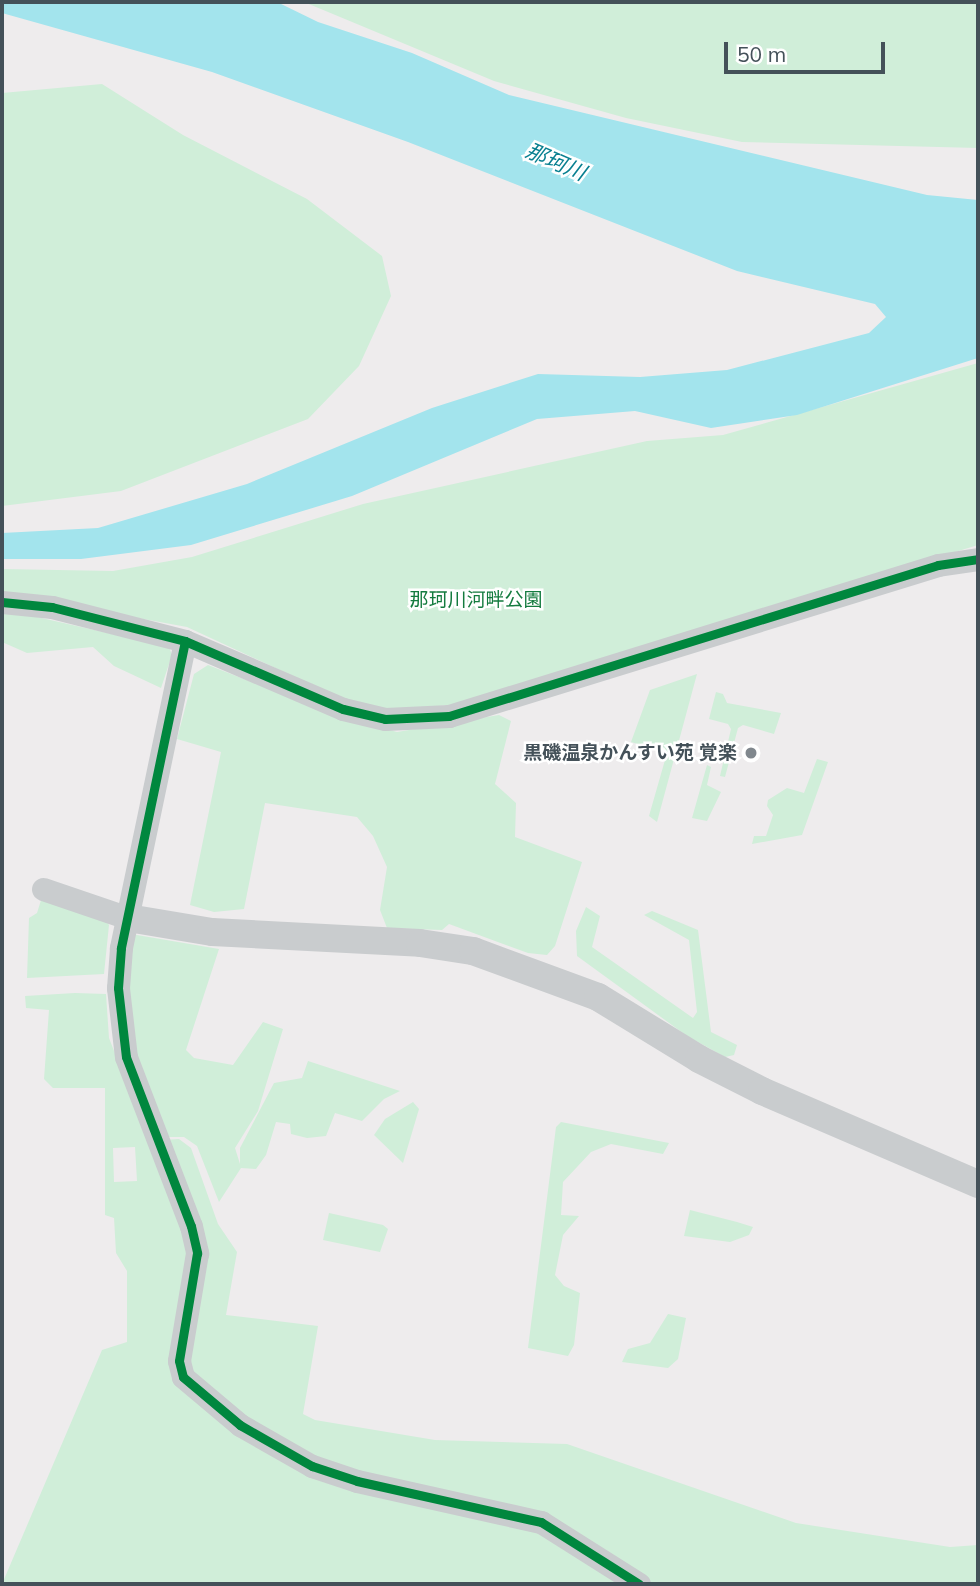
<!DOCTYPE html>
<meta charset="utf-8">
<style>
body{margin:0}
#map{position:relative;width:980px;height:1586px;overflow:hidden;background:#eeeced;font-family:Mulish,"Noto Sans JP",sans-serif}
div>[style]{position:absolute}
.green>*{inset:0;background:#d0eed9}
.water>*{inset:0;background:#a3e4ed}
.minor>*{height:23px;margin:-11.5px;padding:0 11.5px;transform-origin:11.5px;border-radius:11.5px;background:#c9ccce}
.tertiary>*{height:28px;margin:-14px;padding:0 14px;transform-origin:14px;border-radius:14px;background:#c9ccce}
.cycleway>*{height:9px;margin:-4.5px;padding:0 4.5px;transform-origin:4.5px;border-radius:4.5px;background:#00873e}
.dots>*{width:19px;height:19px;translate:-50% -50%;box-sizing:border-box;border:4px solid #fff;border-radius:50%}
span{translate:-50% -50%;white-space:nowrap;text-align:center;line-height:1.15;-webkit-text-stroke:5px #fff;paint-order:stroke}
.park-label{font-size:19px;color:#147b3f}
.poi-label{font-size:19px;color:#445159;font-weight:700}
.right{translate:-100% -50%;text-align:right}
.water-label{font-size:21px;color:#098091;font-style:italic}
.frame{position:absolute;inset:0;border:4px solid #445159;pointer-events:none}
.scale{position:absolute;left:724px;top:42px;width:161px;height:32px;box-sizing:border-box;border:4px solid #445159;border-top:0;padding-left:9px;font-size:21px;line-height:24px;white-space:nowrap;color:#445159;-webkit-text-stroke:5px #fff;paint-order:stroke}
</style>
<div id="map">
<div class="green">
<i style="clip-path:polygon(304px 2px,978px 2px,978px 148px,742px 142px,626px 118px,494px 81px)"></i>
<i style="clip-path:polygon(102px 84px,183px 135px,307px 199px,382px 256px,391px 296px,359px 366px,308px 419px,121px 491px,2px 506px,2px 93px)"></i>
<i style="clip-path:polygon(978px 363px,978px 545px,458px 704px,391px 711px,342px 699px,187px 627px,2px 593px,2px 569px,113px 571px,192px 557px,363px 504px,647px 441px,723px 435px)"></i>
<i style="clip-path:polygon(2px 609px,169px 647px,172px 655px,161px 688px,114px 666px,93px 647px,27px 653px,2px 642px)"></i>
<i style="clip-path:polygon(208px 665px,338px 716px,397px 732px,499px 715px,511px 721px,495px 784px,516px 803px,515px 837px,582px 862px,555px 946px,547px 955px,528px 953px,449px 924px,442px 930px,387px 928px,380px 910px,387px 867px,373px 836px,357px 817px,265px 803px,244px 909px,214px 912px,190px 905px,221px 752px,177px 739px,194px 674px)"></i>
<i style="clip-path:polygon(697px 674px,657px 822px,649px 816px,667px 753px,631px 742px,650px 690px)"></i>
<i style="clip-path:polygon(716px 692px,723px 694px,727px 703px,781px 713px,774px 734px,743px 725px,738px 728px,725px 777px,720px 776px,731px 729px,728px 724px,709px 719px)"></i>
<i style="clip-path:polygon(817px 759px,828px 762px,802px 835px,752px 844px,754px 836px,766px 836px,773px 815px,767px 806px,768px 800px,787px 788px,804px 793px)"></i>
<i style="clip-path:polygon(707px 765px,711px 767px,707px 785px,721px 792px,707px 821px,692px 818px)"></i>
<i style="clip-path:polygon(42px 897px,104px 917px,109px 925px,104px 974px,27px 978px,29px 918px,37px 913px)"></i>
<i style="clip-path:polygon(586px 907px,600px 916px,592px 947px,693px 1018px,697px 1012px,689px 940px,644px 915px,652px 911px,698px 930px,711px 1032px,737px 1045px,734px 1055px,725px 1057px,687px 1036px,577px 956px,576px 931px)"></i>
<i style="clip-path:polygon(131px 934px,219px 949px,186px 1050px,194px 1058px,233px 1065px,263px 1022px,283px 1029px,258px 1111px,235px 1148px,240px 1164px,240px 1148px,274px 1083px,302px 1078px,308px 1061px,400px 1091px,384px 1099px,362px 1121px,335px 1113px,326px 1136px,307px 1138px,291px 1134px,290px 1124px,276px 1122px,266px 1155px,256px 1169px,241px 1168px,219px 1202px,197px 1146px,184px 1137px,166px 1137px,138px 1065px,124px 991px)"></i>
<i style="clip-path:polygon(evenodd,75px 993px,106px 994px,109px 1038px,149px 1141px,179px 1139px,191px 1148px,218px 1224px,237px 1252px,226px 1315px,318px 1326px,303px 1414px,315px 1420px,435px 1440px,567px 1444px,796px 1523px,950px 1547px,978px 1545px,978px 1584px,2px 1584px,102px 1350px,127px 1342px,127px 1271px,116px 1253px,114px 1218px,105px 1215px,105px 1088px,53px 1088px,44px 1079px,49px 1010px,26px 1008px,25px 996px,75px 993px,135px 1147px,137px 1181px,114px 1182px,113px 1148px,135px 1147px)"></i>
<i style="clip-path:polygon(413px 1102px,419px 1109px,403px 1163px,374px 1135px,385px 1119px)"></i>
<i style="clip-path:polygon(561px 1122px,669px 1143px,663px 1154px,611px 1144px,591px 1152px,563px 1182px,561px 1215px,579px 1216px,563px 1235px,555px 1275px,564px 1286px,580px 1293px,574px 1345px,568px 1356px,528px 1348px,556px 1127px)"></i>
<i style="clip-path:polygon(690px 1210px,737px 1222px,753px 1227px,749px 1235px,730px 1242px,684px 1236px)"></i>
<i style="clip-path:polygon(329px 1213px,383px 1225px,388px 1229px,380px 1252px,323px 1240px)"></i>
<i style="clip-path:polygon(668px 1314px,686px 1318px,678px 1359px,668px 1368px,622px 1362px,628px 1349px,650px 1343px)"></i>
</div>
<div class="water">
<i style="clip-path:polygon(2px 2px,277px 2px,318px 22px,412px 53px,509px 95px,927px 195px,978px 200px,978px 358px,797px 415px,711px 428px,635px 411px,537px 419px,352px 496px,191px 545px,81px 559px,2px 559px,2px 533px,98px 528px,247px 484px,432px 408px,538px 374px,640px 377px,727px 370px,869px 333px,886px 317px,875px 304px,737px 271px,408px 142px,212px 72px,2px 13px)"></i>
</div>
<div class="minor">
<i style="left:2px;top:602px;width:50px;rotate:5.7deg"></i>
<i style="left:52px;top:607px;width:137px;rotate:14.3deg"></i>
<i style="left:185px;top:641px;width:172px;rotate:23.3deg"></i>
<i style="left:343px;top:709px;width:43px;rotate:13.4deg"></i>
<i style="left:385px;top:719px;width:64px;rotate:-2.7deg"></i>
<i style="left:449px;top:716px;width:512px;rotate:-17.16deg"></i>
<i style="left:938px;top:565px;width:40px;rotate:-8.5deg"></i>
<i style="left:185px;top:641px;width:314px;rotate:101.8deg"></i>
<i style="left:121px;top:948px;width:40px;rotate:94.3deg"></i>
<i style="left:118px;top:988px;width:69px;rotate:83.4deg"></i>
<i style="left:126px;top:1057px;width:181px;rotate:69deg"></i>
<i style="left:191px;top:1226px;width:28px;rotate:77deg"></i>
<i style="left:197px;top:1253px;width:109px;rotate:99.5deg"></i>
<i style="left:179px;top:1361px;width:16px;rotate:76deg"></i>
<i style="left:183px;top:1377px;width:75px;rotate:40.1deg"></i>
<i style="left:240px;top:1425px;width:83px;rotate:29.7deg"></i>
<i style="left:312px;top:1466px;width:47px;rotate:18.4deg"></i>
<i style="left:357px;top:1481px;width:189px;rotate:12.6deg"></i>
<i style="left:541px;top:1522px;width:116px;rotate:32.3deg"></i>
<i style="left:43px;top:889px;width:90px;rotate:18.8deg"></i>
</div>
<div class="tertiary">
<i style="left:128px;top:918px;width:85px;rotate:9.5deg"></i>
<i style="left:212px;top:932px;width:208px;rotate:3deg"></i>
<i style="left:420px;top:943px;width:54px;rotate:8.6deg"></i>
<i style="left:473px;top:951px;width:133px;rotate:20.2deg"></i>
<i style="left:598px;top:997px;width:119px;rotate:31.5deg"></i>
<i style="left:699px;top:1059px;width:71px;rotate:26.9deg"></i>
<i style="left:762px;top:1091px;width:235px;rotate:23.3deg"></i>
</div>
<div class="cycleway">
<i style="left:2px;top:602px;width:50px;rotate:5.7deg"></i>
<i style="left:52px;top:607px;width:137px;rotate:14.3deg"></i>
<i style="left:185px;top:641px;width:172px;rotate:23.3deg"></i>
<i style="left:343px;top:709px;width:43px;rotate:13.4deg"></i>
<i style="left:385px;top:719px;width:64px;rotate:-2.7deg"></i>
<i style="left:449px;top:716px;width:512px;rotate:-17.16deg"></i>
<i style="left:938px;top:565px;width:40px;rotate:-8.5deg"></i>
<i style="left:185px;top:641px;width:314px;rotate:101.8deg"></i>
<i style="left:121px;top:948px;width:40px;rotate:94.3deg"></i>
<i style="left:118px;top:988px;width:69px;rotate:83.4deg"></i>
<i style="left:126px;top:1057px;width:181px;rotate:69deg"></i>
<i style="left:191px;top:1226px;width:28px;rotate:77deg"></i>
<i style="left:197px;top:1253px;width:109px;rotate:99.5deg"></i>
<i style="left:179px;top:1361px;width:16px;rotate:76deg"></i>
<i style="left:183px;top:1377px;width:75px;rotate:40.1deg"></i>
<i style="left:240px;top:1425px;width:83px;rotate:29.7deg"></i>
<i style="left:312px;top:1466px;width:47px;rotate:18.4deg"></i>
<i style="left:357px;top:1481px;width:189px;rotate:12.6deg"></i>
<i style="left:541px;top:1522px;width:116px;rotate:32.3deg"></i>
</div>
<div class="dots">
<i style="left:751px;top:753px;background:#80878d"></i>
</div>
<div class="park-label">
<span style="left:476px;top:600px">那珂川河畔公園</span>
</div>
<div class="poi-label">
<span class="right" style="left:737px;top:753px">黒磯温泉かんすい苑 覚楽</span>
</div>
<div class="water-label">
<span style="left:556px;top:161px;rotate:23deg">那珂川</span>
</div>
<div class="frame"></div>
<div class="scale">50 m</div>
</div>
